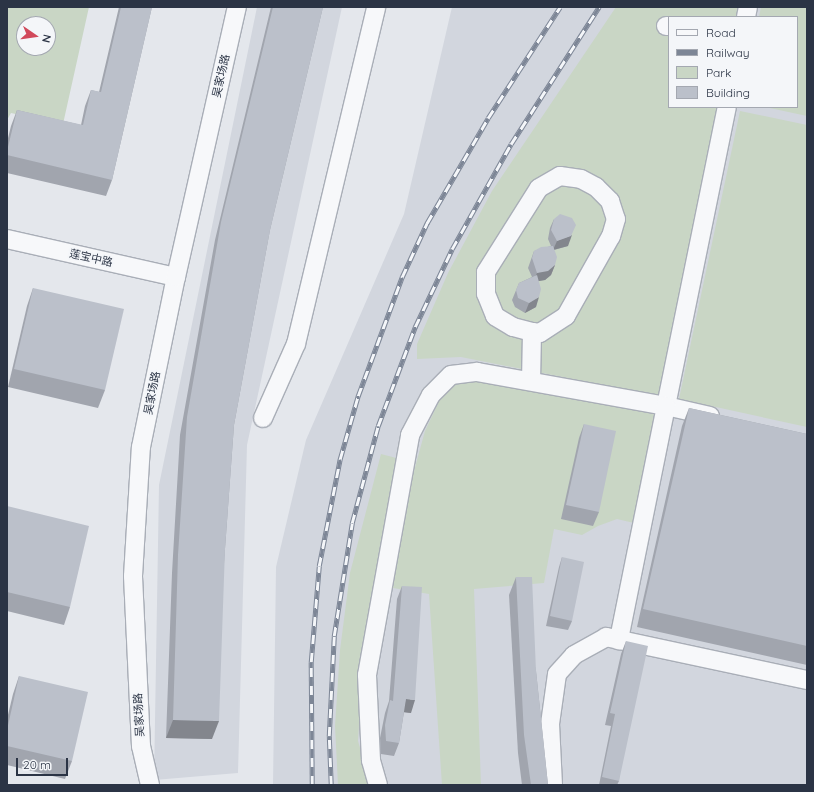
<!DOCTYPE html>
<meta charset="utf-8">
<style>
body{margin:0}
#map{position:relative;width:814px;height:792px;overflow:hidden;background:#e4e7ec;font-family:Quicksand,"Noto Sans SC",sans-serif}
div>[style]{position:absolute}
.built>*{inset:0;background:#d2d6de}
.green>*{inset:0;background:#c9d6c5}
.roads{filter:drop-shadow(1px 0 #a9aeb7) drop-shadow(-1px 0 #a9aeb7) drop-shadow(0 1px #a9aeb7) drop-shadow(0 -1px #a9aeb7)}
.minor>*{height:18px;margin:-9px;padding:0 9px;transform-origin:9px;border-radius:9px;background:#f7f8fa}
.rail>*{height:4.5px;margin-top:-2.25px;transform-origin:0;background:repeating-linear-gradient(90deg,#f4f6f9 0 9px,#7d8696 0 18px);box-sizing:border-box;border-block:1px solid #7d8696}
.wall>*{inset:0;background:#a1a5ae}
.shaded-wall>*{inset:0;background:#83868d}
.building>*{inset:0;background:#bbc0ca}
span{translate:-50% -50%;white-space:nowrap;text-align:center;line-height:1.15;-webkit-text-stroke:3.5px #f4f6f9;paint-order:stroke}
.street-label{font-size:11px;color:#2b3445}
.frame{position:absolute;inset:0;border:8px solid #2b3445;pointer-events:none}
.legend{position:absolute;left:668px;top:16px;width:130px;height:92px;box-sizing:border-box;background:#f4f6f9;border:1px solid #a4a8b1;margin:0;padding:5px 7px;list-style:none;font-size:12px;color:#2b3445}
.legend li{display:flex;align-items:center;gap:8px;height:20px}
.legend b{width:20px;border:1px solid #a4a8b1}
.north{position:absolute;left:16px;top:16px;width:40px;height:40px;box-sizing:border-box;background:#f4f6f9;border:1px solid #a4a8b1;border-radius:50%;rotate:103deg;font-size:11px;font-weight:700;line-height:16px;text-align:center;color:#2b3445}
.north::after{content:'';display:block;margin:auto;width:14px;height:18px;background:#d1495b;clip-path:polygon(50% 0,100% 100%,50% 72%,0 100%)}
.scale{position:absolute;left:16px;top:758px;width:52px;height:18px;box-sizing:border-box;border:2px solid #2b3445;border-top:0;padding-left:5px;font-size:12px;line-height:14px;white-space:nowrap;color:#2b3445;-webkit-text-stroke:3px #f4f6f9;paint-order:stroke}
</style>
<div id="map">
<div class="built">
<i style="clip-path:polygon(257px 7px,342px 7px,247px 445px,238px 773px,154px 780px,159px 485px)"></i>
<i style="clip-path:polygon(evenodd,452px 7px,807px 7px,807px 785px,273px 785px,276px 567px,306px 440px,404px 214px,452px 7px,669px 17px,797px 17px,797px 107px,669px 107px,669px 17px)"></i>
</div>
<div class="green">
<i style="clip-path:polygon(evenodd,7px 7px,89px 7px,63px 124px,11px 113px,7px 120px,7px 7px,24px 24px,48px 24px,48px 48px,24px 48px,24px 24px)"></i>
<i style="clip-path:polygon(616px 7px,741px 7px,739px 17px,669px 17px,669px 107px,720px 107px,659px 396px,461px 357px,417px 359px,417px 344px,448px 273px,492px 191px)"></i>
<i style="clip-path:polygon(761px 7px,807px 7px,807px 116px,765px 107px,797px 107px,797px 17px,759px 17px)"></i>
<i style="clip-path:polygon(740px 111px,807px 125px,807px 427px,679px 399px)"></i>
<i style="clip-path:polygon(460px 380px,494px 380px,657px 415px,634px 523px,617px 519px,598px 526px,582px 535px,554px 529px,544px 583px,474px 589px,481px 785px,442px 785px,429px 594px,393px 588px,406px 500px,425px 431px,442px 395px)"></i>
<i style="clip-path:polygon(381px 454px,400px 459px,361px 694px,358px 741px,371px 785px,338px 785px,335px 726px,340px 650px,350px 573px)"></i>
</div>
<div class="roads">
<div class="minor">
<i style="left:746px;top:17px;width:10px;rotate:-79deg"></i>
<i style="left:666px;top:26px;width:3px"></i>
<i style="left:7px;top:239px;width:173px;rotate:12.7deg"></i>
<i style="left:531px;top:381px;width:49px;rotate:-88.8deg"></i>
<i style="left:532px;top:332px;width:20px;rotate:-165deg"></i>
<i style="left:513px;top:327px;width:21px;rotate:-149deg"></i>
<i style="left:495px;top:316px;width:24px;rotate:-112deg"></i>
<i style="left:486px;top:294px;width:22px;rotate:-90deg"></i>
<i style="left:486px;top:272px;width:99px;rotate:-57.8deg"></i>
<i style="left:539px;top:188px;width:24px;rotate:-30deg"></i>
<i style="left:560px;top:176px;width:21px;rotate:8deg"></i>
<i style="left:581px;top:179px;width:17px;rotate:28deg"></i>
<i style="left:596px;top:187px;width:20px;rotate:45deg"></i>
<i style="left:610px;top:201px;width:19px;rotate:72deg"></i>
<i style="left:616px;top:219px;width:18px;rotate:106deg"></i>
<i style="left:611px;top:236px;width:92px;rotate:119.4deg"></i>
<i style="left:566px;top:316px;width:31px;rotate:147deg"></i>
<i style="left:540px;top:333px;width:8px;rotate:-173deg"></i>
<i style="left:710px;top:416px;width:45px;rotate:-167.2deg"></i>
<i style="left:666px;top:406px;width:305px;rotate:-78.5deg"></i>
<i style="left:263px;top:418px;width:81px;rotate:-66deg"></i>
<i style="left:296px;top:344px;width:346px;rotate:-76.6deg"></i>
<i style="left:150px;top:785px;width:40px;rotate:-103deg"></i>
<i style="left:141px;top:746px;width:170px;rotate:-92.7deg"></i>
<i style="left:133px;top:576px;width:129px;rotate:-86.5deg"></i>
<i style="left:141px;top:447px;width:174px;rotate:-78.4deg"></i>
<i style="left:176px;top:277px;width:277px;rotate:-77.3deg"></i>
<i style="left:378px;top:785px;width:26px;rotate:-106deg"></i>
<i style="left:371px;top:760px;width:85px;rotate:-92.7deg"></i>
<i style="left:367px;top:675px;width:244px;rotate:-79.8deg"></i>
<i style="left:410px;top:435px;width:45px;rotate:-62.3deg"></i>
<i style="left:431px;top:395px;width:28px;rotate:-45deg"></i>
<i style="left:451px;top:375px;width:26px;rotate:-7deg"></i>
<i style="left:477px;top:372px;width:192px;rotate:10.2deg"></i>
<i style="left:666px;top:406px;width:239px;rotate:101.4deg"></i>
<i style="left:553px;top:785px;width:61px;rotate:-92.8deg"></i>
<i style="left:550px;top:724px;width:50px;rotate:-82deg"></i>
<i style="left:557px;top:674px;width:25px;rotate:-48deg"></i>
<i style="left:574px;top:655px;width:37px;rotate:-29deg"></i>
<i style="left:606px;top:637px;width:206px;rotate:12.1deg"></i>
</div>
</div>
<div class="rail">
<i style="left:312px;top:785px;width:123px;rotate:-90.5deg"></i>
<i style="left:311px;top:662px;width:96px;rotate:-85.2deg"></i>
<i style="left:319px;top:566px;width:109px;rotate:-78.9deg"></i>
<i style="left:340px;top:459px;width:66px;rotate:-74.1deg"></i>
<i style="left:358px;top:396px;width:127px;rotate:-69.7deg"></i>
<i style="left:402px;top:277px;width:60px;rotate:-65.2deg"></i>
<i style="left:427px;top:223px;width:121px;rotate:-59.8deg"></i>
<i style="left:488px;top:118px;width:132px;rotate:-57deg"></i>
<i style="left:331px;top:785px;width:49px;rotate:-92.3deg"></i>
<i style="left:329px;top:736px;width:100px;rotate:-87.1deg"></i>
<i style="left:334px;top:636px;width:114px;rotate:-80.9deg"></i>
<i style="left:352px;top:523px;width:100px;rotate:-75deg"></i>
<i style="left:378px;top:426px;width:106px;rotate:-69.5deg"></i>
<i style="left:415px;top:327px;width:86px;rotate:-64.6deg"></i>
<i style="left:452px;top:249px;width:120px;rotate:-60.7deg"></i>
<i style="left:511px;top:144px;width:163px;rotate:-57.3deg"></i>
</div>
<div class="wall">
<i style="clip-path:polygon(119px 7px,152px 7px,112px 180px,106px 196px,7px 173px,7px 142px,11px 126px,17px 110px,81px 125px,85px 106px,91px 90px,99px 92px)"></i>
<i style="clip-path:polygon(271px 7px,323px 7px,270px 230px,234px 425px,225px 549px,212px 739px,166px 738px,172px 573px,180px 435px,215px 240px)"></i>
<i style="clip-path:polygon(554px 219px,568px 246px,554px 250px,555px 265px,551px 275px,545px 280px,538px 281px,536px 307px,525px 313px,515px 307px,512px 300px,519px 283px,532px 277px,528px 268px,534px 251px,551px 246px,548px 239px,550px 228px)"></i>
<i style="clip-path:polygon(33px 288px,105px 390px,98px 408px,8px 387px,27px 306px)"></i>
<i style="clip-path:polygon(689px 408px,807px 434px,807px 665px,637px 627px,682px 426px)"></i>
<i style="clip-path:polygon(584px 424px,599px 512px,593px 526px,561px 519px,579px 438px)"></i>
<i style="clip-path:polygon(7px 506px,70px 607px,64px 625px,7px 611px)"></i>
<i style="clip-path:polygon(562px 557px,572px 621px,568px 630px,546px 626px,559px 567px)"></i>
<i style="clip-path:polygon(516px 577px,536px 671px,548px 785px,522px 785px,518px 753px,509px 595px)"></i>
<i style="clip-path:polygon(402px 586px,411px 713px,404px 712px,399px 743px,394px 756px,381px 754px,380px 738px,385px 713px,389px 701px,397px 599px)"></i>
<i style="clip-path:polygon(626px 641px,619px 781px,617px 785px,599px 785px,611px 726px,605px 725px,621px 654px)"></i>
<i style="clip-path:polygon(19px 676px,72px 761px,65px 779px,7px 765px,7px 719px,13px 694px)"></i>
</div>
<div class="shaded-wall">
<i style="clip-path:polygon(572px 235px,568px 246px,553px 250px,557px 241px)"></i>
<i style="clip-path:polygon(555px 265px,551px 275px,545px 280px,533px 282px,537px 273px)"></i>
<i style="clip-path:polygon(539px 297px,536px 307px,525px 313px,529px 303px)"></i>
<i style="clip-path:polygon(406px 699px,415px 700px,411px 713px,402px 712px)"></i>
<i style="clip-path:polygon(173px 720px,219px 721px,212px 739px,166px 738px)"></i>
</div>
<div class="building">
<i style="clip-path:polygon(121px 7px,152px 7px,112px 180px,7px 155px,7px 151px,17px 110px,83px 125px,91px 90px,101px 92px)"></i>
<i style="clip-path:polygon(273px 7px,323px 7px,270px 230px,234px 425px,225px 549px,219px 721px,173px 720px,178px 555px,187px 417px,221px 222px)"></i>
<i style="clip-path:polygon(560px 214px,572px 218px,576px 225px,571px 236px,557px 241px,551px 230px,554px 219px)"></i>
<i style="clip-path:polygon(553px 246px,557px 257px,555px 265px,548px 271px,537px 273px,532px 258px,534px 251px,541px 247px)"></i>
<i style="clip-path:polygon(537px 275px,541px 289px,539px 297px,529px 303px,518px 298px,516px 290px,519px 283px)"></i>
<i style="clip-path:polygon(33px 288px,124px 309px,105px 390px,14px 369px)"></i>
<i style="clip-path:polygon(689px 408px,807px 434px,807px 646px,643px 609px)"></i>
<i style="clip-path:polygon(584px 424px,616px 431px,599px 512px,566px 505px)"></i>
<i style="clip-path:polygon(7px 506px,89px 526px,70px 607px,7px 592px)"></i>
<i style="clip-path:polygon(562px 557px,584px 562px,572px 621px,550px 616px)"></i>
<i style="clip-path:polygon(516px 577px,532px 577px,536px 671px,548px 785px,531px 785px,524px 735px)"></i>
<i style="clip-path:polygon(402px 586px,422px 587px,415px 700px,406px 699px,399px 743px,386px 741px,385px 725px,390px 700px,393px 701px)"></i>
<i style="clip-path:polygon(626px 641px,648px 646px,619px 781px,602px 777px,615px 714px,610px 713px)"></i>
<i style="clip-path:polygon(19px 676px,88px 692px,72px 761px,7px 746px,7px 730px)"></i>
</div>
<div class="street-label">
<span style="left:221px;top:76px;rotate:-77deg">吴家场路</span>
<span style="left:91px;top:258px;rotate:13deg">莲宝中路</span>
<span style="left:152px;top:393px;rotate:-79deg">吴家场路</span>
<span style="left:139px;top:715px;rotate:-93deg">吴家场路</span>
</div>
<div class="frame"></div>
<ul class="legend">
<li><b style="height:5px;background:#f7f8fa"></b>Road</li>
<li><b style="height:5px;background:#7d8696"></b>Railway</li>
<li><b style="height:11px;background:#c9d6c5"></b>Park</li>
<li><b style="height:11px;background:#bbc0ca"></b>Building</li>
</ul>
<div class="north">N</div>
<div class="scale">20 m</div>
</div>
